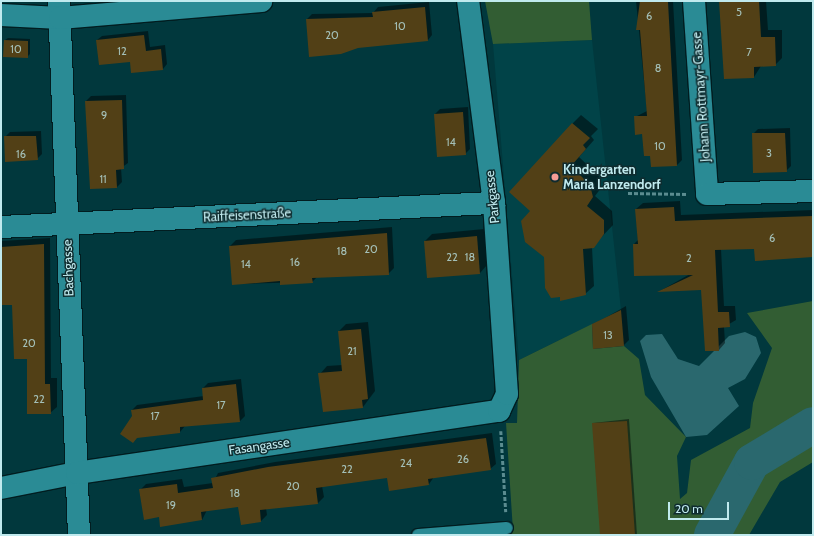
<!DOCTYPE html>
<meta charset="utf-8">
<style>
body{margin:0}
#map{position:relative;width:814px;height:536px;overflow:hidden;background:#01383d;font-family:Cabin,sans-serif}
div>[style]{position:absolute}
.built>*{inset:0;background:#014348}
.green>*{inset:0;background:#325d33}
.water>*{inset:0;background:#2a686e}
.shadow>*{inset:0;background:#0007}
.river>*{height:36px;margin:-18px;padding:0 18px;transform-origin:18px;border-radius:18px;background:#2a686e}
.building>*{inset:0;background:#524016}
.path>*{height:2.5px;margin-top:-1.25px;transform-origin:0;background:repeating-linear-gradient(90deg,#5b8c90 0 4px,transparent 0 6px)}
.roads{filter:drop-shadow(1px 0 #011d20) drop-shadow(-1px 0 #011d20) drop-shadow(0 1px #011d20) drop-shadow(0 -1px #011d20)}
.lane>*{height:12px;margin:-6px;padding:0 6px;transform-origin:6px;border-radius:6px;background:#2a8b95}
.street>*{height:22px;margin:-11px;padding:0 11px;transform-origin:11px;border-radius:11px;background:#2a8b95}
.dots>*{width:11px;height:11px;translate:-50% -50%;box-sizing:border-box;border:2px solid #0f2c2f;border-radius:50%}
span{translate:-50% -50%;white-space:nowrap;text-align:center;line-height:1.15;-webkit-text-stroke:3px #0f2c2f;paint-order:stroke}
.number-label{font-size:11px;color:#a4c0b8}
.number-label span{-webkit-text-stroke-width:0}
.street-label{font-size:13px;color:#c0eaee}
.poi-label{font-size:13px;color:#c0eaee;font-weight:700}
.left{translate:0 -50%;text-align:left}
.frame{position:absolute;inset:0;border:2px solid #c0eaee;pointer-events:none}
.scale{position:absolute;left:668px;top:502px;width:61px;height:18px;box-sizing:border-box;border:2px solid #c0eaee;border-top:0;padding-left:5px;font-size:12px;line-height:14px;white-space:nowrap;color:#c0eaee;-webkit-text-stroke:3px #0f2c2f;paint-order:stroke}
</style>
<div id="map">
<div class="built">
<i style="clip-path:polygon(592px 40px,621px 310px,519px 360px,493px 44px)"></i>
</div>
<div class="green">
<i style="clip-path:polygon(485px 1px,589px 1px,592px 40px,493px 44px)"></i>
<i style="clip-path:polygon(813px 301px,813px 462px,780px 482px,749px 535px,465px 535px,513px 531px,506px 423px,517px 423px,519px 360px,592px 324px,593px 349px,624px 346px,639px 359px,645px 395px,686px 437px,677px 456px,680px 499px,687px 493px,691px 460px,750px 428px,753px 403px,772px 348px,747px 313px)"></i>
</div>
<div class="water">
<i style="clip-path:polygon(745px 332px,756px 337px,761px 353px,745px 379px,728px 388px,739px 406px,707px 435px,686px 437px,651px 377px,640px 341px,646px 335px,662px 334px,678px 359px,699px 366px,729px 336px)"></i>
</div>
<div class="shadow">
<i style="clip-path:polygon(636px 1px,673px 1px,682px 160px,677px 165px,652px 166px,651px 154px,635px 117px,647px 111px)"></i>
<i style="clip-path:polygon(720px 1px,766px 1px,768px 30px,782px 30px,782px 58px,775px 65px,761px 66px,754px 77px)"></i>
<i style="clip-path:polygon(429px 2px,432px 35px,428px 40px,358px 47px,307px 19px,312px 14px,373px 13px,378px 7px)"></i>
<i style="clip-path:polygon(148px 31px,150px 47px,165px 45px,167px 64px,163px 69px,97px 40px,102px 36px)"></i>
<i style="clip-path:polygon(8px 38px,30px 39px,30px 54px,27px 57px,5px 40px)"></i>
<i style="clip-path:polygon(126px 95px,128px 163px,121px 168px,122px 182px,117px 187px,86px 101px,91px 96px)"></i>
<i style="clip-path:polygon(468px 107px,470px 149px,465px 154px,435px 114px,440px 109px)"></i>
<i style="clip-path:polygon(581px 115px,598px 129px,591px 136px,594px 140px,579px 157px,599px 176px,601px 188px,595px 196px,612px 211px,613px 225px,592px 247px,594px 286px,585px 294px,545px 256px,532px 211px,572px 124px)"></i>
<i style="clip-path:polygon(790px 128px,791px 166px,786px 171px,753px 134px,758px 129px)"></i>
<i style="clip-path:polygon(41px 131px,42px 154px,37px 159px,5px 137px,10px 132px)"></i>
<i style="clip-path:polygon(680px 201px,681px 215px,813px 210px,813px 254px,755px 248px,721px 249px,724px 306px,735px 306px,736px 320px,724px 327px,725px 343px,719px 350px,702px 289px,660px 291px,690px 274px,634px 244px,638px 240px,636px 209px,643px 203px)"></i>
<i style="clip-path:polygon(392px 227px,394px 268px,388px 274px,318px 276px,312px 282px,233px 284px,230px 246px,236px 240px)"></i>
<i style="clip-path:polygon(484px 229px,487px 265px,480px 273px,425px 241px,432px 234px)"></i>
<i style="clip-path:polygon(50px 238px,51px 378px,57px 378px,57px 407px,50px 413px,28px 358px,13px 304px,1px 304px,1px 241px)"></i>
<i style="clip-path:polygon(626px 306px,629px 340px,624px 345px,593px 325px)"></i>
<i style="clip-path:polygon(368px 322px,375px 391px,363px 407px,320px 374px,327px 366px,342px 365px,339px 331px,346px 324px)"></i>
<i style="clip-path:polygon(241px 379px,245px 416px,240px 421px,185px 426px,180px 432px,138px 437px,132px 410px,137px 405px,204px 396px,203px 388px,208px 383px)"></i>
<i style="clip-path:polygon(629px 419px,637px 535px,601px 535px,593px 423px)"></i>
<i style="clip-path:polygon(492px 433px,496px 464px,490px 469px,434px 477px,429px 484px,388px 477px,322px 486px,324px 497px,318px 503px,266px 508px,267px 515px,261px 521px,239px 506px,207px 510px,202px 520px,160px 516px,140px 490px,146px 484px,182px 479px,184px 487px,213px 483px,218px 473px,275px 462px)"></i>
</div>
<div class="river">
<i style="left:712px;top:535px;width:83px;rotate:-61.3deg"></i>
<i style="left:752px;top:462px;width:71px;rotate:-31.2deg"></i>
</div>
<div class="building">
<i style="clip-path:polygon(640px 1px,668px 2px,677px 166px,651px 167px,650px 156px,644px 156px,642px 134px,635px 135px,634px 116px,647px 116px,640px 30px,636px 30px)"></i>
<i style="clip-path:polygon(719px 1px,759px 1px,761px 37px,775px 37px,776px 66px,754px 67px,754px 78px,724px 79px)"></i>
<i style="clip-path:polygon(425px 7px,428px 41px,358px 48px,341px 54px,309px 57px,306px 19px,373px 17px,372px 12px)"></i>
<i style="clip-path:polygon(144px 35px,146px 51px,161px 49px,163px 70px,131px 73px,130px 62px,99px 65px,96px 40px)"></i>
<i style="clip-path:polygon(4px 40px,28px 41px,28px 58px,3px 57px)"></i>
<i style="clip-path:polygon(122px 100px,124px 169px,116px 170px,117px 188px,90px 189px,85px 101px)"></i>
<i style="clip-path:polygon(463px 112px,466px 155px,437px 157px,434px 114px)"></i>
<i style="clip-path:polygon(572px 123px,590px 138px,583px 145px,586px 149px,571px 166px,590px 185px,593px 197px,587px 206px,604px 220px,604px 234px,594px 248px,583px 249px,586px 295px,560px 301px,560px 297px,551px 298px,545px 288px,544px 257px,525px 242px,521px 221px,530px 211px,509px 192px)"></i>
<i style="clip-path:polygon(752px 133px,785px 133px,787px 172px,753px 173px)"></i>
<i style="clip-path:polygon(4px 136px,36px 136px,38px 160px,5px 162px)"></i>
<i style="clip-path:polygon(674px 207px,675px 221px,813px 216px,813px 257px,755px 261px,754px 249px,715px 250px,718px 312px,729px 312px,730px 327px,718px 328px,719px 351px,705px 351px,701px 290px,657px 292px,693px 275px,634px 276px,633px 244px,638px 244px,635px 209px)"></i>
<i style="clip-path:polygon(387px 233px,389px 275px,312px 278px,313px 283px,280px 285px,280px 281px,232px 285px,229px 246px)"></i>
<i style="clip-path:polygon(477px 236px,480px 274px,427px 278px,424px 241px)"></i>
<i style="clip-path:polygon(44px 244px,45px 384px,50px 384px,51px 414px,27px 414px,27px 359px,14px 359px,12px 305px,1px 305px,1px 247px)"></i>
<i style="clip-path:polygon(621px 310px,624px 346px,593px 349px,592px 324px)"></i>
<i style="clip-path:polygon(361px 329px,368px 399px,362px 400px,363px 408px,323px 412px,318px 373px,342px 371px,338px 331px)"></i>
<i style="clip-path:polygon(236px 384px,240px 422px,180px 427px,180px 433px,137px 438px,133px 443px,120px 434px,132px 416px,131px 410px,203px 400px,202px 388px)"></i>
<i style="clip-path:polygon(627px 421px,635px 535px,600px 535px,592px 423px)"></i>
<i style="clip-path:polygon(486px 438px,491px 470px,428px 479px,429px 485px,389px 491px,387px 478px,316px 488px,318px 504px,260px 510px,261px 522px,241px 525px,238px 507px,201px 512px,202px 520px,160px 527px,159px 517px,144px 520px,139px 489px,177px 484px,178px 493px,213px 488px,211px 478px,268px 467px)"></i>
</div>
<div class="path">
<i style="left:628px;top:193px;width:59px;rotate:1deg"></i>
<i style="left:501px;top:431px;width:81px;rotate:86.5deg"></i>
</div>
<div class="roads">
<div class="lane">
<i style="left:418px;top:535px;width:89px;rotate:-4.5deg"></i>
</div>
<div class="street">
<i style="left:59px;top:1px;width:534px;rotate:87.86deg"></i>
<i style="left:694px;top:1px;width:193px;rotate:86.1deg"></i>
<i style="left:707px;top:194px;width:106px;rotate:-1.6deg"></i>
<i style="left:1px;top:15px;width:59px;rotate:2.9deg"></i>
<i style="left:60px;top:18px;width:202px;rotate:-4.8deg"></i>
<i style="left:1px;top:227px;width:494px;rotate:-2.8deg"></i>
<i style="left:1px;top:488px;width:77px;rotate:-11.2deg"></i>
<i style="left:77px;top:473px;width:427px;rotate:-8.4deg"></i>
<i style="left:499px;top:411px;width:19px;rotate:-65deg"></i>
<i style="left:507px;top:394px;width:191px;rotate:-93.9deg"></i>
<i style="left:494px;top:203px;width:204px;rotate:-97.3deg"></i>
</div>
</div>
<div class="dots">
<i style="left:555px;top:177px;background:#f59c95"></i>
</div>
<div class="number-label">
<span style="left:739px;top:12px">5</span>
<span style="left:649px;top:16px">6</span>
<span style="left:400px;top:26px">10</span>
<span style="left:332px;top:35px">20</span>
<span style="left:16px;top:49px">10</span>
<span style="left:122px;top:51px">12</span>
<span style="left:749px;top:52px">7</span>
<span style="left:658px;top:68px">8</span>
<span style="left:104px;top:115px">9</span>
<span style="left:451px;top:142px">14</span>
<span style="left:660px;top:146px">10</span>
<span style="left:769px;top:153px">3</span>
<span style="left:21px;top:154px">16</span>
<span style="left:103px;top:179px">11</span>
<span style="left:772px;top:238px">6</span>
<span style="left:371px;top:249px">20</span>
<span style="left:342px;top:251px">18</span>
<span style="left:452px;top:257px">22</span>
<span style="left:470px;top:257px">18</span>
<span style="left:689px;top:258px">2</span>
<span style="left:295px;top:262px">16</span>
<span style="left:246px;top:264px">14</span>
<span style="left:608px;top:335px">13</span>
<span style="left:29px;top:343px">20</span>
<span style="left:352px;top:351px">21</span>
<span style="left:39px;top:399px">22</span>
<span style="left:221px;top:405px">17</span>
<span style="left:155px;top:416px">17</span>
<span style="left:463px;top:459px">26</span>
<span style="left:406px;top:463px">24</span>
<span style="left:347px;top:469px">22</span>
<span style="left:293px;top:486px">20</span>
<span style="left:235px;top:493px">18</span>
<span style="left:171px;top:505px">19</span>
</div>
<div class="street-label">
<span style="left:701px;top:97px;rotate:-94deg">Johann Rottmayr-Gasse</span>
<span style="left:492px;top:197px;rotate:-96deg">Parkgasse</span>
<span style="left:247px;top:215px;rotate:-3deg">Raiffeisenstraße</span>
<span style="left:68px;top:268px;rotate:-92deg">Bachgasse</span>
<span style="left:259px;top:446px;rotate:-8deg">Fasangasse</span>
</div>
<div class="poi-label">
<span class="left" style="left:563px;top:177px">Kindergarten<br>Maria Lanzendorf</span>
</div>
<div class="frame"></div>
<div class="scale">20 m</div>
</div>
